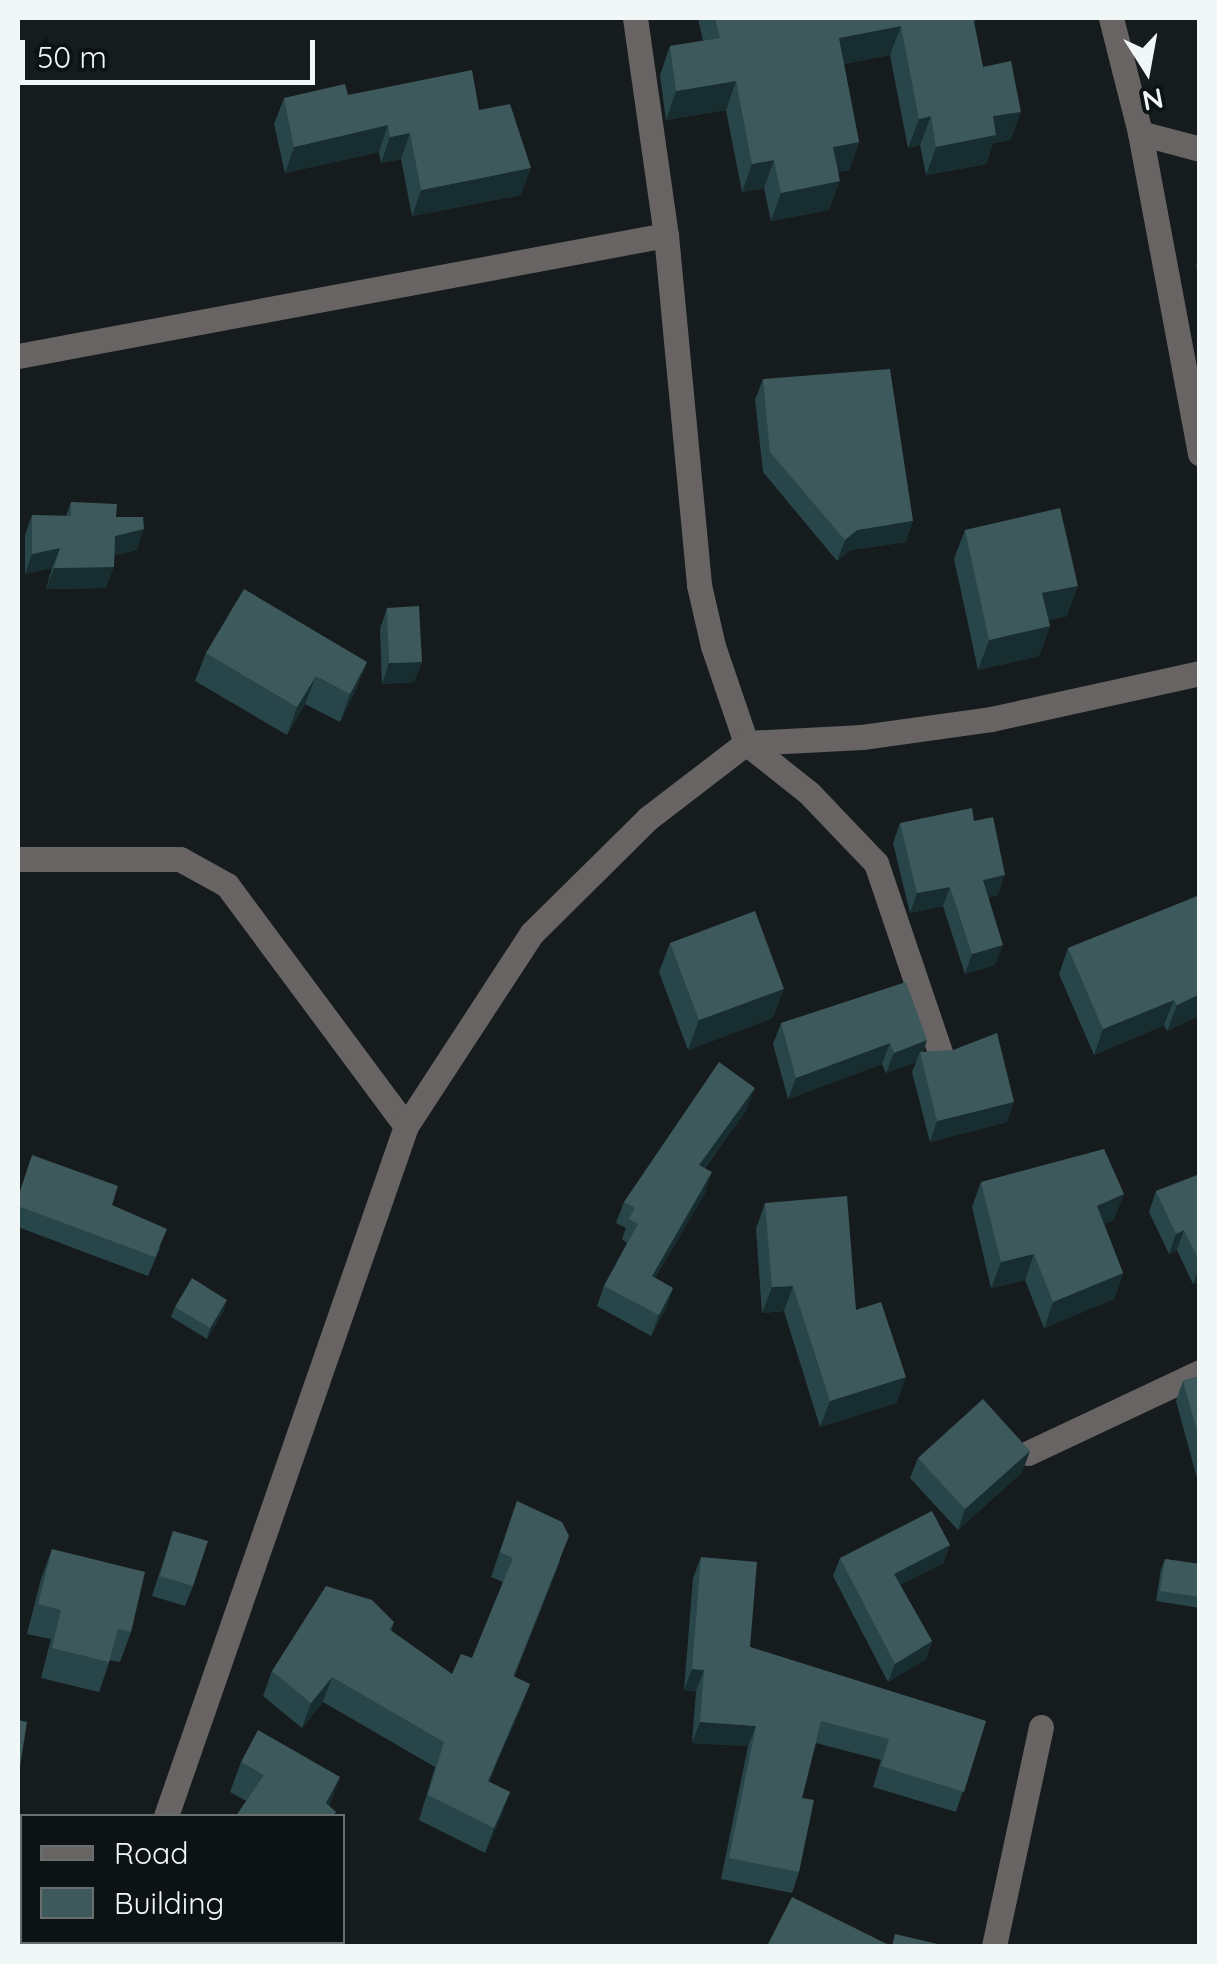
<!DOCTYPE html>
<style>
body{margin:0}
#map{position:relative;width:1217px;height:1964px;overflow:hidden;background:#161c1d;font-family:Quicksand,sans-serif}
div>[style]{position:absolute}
.minor>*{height:25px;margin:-12.5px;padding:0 12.5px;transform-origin:12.5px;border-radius:12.5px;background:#676463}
.wall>*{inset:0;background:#28464a}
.shaded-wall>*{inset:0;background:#182d30}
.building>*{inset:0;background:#3e595c}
span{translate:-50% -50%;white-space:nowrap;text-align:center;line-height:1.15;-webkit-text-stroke:10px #0d1314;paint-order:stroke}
.frame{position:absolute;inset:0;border:20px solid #f1f6f6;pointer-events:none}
.legend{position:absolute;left:20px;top:1814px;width:325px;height:130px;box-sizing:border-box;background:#0d1314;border:2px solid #686e6e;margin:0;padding:12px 18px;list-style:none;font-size:30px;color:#f1f6f6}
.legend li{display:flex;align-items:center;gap:20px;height:50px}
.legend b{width:50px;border:2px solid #686e6e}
.north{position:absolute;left:1097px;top:20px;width:100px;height:100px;-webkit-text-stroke:8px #0d1314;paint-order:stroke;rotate:169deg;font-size:28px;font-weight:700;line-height:40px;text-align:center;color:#f1f6f6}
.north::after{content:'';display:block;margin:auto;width:35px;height:45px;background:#f1f6f6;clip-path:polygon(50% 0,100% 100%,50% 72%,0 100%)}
.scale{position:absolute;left:20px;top:40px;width:295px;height:45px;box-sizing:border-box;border:5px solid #f1f6f6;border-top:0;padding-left:12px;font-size:30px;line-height:35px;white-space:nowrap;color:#f1f6f6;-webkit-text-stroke:8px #0d1314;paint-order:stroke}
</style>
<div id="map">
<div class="minor">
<i style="left:635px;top:18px;width:219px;rotate:81.9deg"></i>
<i style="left:666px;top:235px;width:352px;rotate:84.6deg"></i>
<i style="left:699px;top:585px;width:63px;rotate:77.1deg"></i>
<i style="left:713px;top:646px;width:102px;rotate:71.2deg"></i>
<i style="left:746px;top:743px;width:80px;rotate:38.4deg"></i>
<i style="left:809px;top:793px;width:97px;rotate:46.3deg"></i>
<i style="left:876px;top:863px;width:203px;rotate:71.3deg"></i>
<i style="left:1111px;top:18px;width:119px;rotate:75.8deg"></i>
<i style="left:1140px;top:133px;width:326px;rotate:79.4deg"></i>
<i style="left:1140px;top:133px;width:62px;rotate:14.9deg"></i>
<i style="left:18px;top:356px;width:659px;rotate:-10.58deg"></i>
<i style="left:18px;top:859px;width:162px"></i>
<i style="left:180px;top:859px;width:54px;rotate:29deg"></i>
<i style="left:227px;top:885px;width:300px;rotate:53.4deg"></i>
<i style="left:1028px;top:1453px;width:190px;rotate:-25.2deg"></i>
<i style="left:166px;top:1816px;width:731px;rotate:-70.82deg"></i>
<i style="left:406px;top:1126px;width:230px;rotate:-56.9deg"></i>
<i style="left:532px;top:933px;width:162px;rotate:-44.7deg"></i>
<i style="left:647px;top:819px;width:125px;rotate:-37.5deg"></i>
<i style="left:746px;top:743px;width:116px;rotate:-3deg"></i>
<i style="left:862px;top:737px;width:130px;rotate:-7.9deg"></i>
<i style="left:991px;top:719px;width:214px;rotate:-12.4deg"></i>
<i style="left:121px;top:1946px;width:4px;rotate:-63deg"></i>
<i style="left:994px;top:1946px;width:224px;rotate:-77.9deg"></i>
</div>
<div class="wall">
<i style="clip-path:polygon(698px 18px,987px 18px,974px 21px,983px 67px,1011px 140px,993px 143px,986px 164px,926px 175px,920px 145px,908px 148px,890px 55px,844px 64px,859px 142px,849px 170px,838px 172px,829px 210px,771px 221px,764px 188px,742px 192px,726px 110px,666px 120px,660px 75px,670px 46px,703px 41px)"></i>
<i style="clip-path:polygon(348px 95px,479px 110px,521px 195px,412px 216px,401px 159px,381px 163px,379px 152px,285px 173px,274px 124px,284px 98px)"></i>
<i style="clip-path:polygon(1200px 257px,1200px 280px,1196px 265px)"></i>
<i style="clip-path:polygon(763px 379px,906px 542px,850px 550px,837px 561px,763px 472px,755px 400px)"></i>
<i style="clip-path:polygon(71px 502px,116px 517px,137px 550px,114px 555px,106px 588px,46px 589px,52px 568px,25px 574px,25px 535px,32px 515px,66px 516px)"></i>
<i style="clip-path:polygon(965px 530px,1067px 616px,1048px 620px,1050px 626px,1039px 656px,978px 670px,954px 559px)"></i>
<i style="clip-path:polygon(387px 608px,422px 662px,414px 682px,382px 684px,380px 629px)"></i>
<i style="clip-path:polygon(206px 653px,367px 662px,356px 689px,340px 722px,305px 704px,287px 735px,195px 681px)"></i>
<i style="clip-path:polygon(974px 821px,998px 895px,988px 897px,995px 965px,965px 974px,943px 906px,910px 913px,893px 843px,900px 823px)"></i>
<i style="clip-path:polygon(1200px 895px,1200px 1015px,1167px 1031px,1164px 1025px,1094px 1055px,1059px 974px,1068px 948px)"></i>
<i style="clip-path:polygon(670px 943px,773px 1018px,688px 1050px,659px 972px)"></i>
<i style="clip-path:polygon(781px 1023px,927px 1040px,923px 1052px,1007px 1122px,930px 1142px,912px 1072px,916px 1062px,886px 1073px,882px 1064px,788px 1099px,773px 1044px)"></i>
<i style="clip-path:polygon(747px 1109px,705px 1168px,705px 1193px,655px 1278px,673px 1288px,666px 1308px,651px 1336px,597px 1306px,604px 1286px,627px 1243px,622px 1239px,626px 1228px,616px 1223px,624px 1202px)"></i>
<i style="clip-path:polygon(1200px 1174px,1200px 1281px,1193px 1284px,1177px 1250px,1169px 1254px,1149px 1212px,1156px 1191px)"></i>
<i style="clip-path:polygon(981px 1182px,1114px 1220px,1104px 1224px,1123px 1273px,1114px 1299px,1044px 1328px,1025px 1280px,991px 1288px,972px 1207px)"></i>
<i style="clip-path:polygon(18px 1197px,112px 1205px,160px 1248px,148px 1276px,18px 1227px)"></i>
<i style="clip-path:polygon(765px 1203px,856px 1310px,906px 1377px,896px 1403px,820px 1427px,784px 1311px,762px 1313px,756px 1229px)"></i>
<i style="clip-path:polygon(175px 1307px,224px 1310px,207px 1339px,171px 1317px)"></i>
<i style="clip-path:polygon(1200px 1376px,1200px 1489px,1176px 1401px,1183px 1381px)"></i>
<i style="clip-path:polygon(1030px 1451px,1022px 1472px,958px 1530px,910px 1478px,918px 1458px)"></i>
<i style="clip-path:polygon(517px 1501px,560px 1561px,514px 1677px,530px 1684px,489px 1782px,510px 1792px,485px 1853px,419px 1820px,435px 1767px,323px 1702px,302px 1728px,263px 1696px,272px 1671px,394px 1622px,391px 1631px,452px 1674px,472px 1658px,503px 1582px,491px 1577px)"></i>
<i style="clip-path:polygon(173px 1531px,193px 1586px,185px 1606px,152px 1596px)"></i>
<i style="clip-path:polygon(950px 1545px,943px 1563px,900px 1585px,932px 1641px,926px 1659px,888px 1682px,833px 1576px,840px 1558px)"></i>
<i style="clip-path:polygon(52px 1549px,131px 1632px,120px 1662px,110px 1660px,99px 1692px,41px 1678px,51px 1639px,27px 1634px,41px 1579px)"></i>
<i style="clip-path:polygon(701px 1557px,750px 1647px,986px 1721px,956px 1812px,873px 1787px,881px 1760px,816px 1743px,802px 1798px,799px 1872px,792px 1893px,721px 1879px,748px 1746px,692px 1743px,696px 1691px,684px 1690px,693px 1578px)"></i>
<i style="clip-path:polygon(1165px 1559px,1200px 1564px,1200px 1608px,1156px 1601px,1161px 1569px)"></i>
<i style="clip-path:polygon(241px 1762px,330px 1807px,336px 1812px,334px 1816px,236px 1816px,246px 1801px,230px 1792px)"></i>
</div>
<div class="shaded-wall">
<i style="clip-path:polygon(901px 26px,890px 55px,829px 67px,839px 38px)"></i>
<i style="clip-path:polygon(736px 81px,726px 110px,666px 120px,676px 91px)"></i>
<i style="clip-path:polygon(1021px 112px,1011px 140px,993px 143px,986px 164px,926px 175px,936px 147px,993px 116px)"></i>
<i style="clip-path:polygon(931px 116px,920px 145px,908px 148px,919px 119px)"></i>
<i style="clip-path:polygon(388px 125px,379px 152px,285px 173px,294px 147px)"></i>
<i style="clip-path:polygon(410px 133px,401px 159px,381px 163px,390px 137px)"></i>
<i style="clip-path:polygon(859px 142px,849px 170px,823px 175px,833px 147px)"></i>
<i style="clip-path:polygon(774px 160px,764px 188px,742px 192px,752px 164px)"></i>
<i style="clip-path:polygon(531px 168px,521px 195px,412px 216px,421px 190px)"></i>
<i style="clip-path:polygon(840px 181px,829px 210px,771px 221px,781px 193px)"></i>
<i style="clip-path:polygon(913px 521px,906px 542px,850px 550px,837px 561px,845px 540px,857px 530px)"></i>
<i style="clip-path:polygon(144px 529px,137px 550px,108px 556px,115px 536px)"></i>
<i style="clip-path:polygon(60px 548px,52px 568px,25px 574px,32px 554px)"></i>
<i style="clip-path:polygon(114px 567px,106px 588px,46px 589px,54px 568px)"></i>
<i style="clip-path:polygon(1078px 586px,1067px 616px,1032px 623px,1042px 593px)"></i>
<i style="clip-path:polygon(1050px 626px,1039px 656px,978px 670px,989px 640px)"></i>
<i style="clip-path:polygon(367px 662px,356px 689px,340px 722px,350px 694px)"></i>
<i style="clip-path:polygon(422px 662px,414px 682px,382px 684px,389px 663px)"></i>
<i style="clip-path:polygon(316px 676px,305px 704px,287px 735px,297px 707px)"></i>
<i style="clip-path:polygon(1005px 875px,998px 895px,976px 899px,983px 880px)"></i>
<i style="clip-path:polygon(950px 887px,943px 906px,910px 913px,917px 893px)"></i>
<i style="clip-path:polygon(1003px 945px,995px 965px,965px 974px,972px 954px)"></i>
<i style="clip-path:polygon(784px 989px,773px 1018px,688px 1050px,699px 1020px)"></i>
<i style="clip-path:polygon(1200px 994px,1200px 1015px,1167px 1031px,1177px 1005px)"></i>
<i style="clip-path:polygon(1174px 1000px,1164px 1025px,1094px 1055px,1103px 1029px)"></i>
<i style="clip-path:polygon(927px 1040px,921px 1057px,920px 1052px,916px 1062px,886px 1073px,894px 1053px)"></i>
<i style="clip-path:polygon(890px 1043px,882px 1064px,788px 1099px,796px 1078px)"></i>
<i style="clip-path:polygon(755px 1088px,747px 1109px,692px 1185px,699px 1165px)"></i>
<i style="clip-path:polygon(1014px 1102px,1007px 1122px,930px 1142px,937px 1121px)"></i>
<i style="clip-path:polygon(712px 1172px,705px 1193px,644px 1297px,652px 1276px)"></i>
<i style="clip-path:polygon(1124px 1194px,1114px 1220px,1088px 1232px,1097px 1206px)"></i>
<i style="clip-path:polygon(1184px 1230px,1177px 1250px,1169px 1254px,1176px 1234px)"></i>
<i style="clip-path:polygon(1034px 1254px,1025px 1280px,991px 1288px,1001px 1262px)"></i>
<i style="clip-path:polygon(1200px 1265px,1200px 1281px,1193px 1284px)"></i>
<i style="clip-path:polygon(1123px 1273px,1114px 1299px,1044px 1328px,1053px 1302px)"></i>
<i style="clip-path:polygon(793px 1286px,784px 1311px,762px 1313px,772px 1287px)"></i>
<i style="clip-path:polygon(673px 1288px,666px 1308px,651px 1336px,659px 1315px)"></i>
<i style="clip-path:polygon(227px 1300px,224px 1310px,207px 1339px,210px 1328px)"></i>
<i style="clip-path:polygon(906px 1377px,896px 1403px,820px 1427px,830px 1401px)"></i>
<i style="clip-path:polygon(1030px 1451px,1022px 1472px,958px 1530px,965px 1509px)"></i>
<i style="clip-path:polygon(950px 1545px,943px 1563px,887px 1592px,894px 1574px)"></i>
<i style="clip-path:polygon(932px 1641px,926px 1659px,888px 1682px,895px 1664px)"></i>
<i style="clip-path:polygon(692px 1669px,704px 1670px,696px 1691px,684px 1690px)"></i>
<i style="clip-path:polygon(332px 1677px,323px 1702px,302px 1728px,311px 1703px)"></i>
<i style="clip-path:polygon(530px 1684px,521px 1709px,478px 1806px,488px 1781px)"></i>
<i style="clip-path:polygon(700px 1722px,756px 1726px,748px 1746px,692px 1743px)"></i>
<i style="clip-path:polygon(340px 1777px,329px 1807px,326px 1803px)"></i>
<i style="clip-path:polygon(510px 1792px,501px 1817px,485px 1853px,494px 1828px)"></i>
</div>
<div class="building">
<i style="clip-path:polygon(715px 18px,973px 18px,983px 67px,1011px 61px,1021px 112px,993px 116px,996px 135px,936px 147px,931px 116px,919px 119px,901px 26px,839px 38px,859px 142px,833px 147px,840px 181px,781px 193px,774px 160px,752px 164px,736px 81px,676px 91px,670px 46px,720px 38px)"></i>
<i style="clip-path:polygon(472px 70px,479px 110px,510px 104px,531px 168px,421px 190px,410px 133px,390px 137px,388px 125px,294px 147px,284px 98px,345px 84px,348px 95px)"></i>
<i style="clip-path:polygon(890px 369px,913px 521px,857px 530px,845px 540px,770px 452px,763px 379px)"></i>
<i style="clip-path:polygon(71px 502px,117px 504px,116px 517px,143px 517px,144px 529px,115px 536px,114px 567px,54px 568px,60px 548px,32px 554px,32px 515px,71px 516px)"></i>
<i style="clip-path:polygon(1060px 508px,1078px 586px,1042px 593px,1050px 626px,989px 640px,965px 530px)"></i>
<i style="clip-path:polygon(244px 589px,367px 662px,350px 694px,316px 676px,297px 707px,206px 653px)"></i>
<i style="clip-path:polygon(419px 606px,422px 662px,389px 663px,387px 608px)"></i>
<i style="clip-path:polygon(972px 808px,974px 821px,993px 817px,1005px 875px,983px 880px,1003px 945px,972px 954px,950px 887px,917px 893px,900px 823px)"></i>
<i style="clip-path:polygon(1200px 895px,1200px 994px,1177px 1005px,1174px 1000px,1103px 1029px,1068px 948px)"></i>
<i style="clip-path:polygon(755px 911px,784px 989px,699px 1020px,670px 943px)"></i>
<i style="clip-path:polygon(906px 982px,927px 1040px,894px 1053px,890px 1043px,796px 1078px,781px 1023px)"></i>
<i style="clip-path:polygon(997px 1033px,1014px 1102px,937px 1121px,920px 1052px,953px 1050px)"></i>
<i style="clip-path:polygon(719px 1062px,755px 1088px,699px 1165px,712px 1172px,652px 1276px,673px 1288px,659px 1315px,604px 1286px,638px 1224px,629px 1219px,635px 1208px,624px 1202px)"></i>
<i style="clip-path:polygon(1104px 1149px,1124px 1194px,1097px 1206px,1123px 1273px,1053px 1302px,1034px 1254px,1001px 1262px,981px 1182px)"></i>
<i style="clip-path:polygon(32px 1155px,118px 1186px,112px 1205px,167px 1229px,155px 1257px,18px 1206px,18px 1197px)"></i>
<i style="clip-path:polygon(1200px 1174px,1200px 1262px,1184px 1230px,1176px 1234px,1156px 1191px)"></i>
<i style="clip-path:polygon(847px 1196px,856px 1310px,881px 1302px,906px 1377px,830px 1401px,793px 1286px,772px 1287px,765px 1203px)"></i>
<i style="clip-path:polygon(192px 1278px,227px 1300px,210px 1328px,175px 1307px)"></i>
<i style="clip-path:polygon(1200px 1376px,1200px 1441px,1183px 1381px)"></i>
<i style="clip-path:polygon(983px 1399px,1030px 1451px,965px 1509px,918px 1458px)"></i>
<i style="clip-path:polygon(517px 1501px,562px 1522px,569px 1536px,513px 1676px,530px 1684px,488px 1781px,510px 1792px,494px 1828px,428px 1795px,444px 1742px,332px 1677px,311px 1703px,272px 1671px,326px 1586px,372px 1600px,394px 1622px,389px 1629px,452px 1674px,461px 1654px,472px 1658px,513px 1558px,500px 1552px)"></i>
<i style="clip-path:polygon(932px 1511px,950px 1545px,894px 1574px,932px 1641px,895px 1664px,840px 1558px)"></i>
<i style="clip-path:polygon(173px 1531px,208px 1541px,193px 1586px,160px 1576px)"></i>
<i style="clip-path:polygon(52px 1549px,145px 1572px,131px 1632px,118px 1629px,109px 1662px,52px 1648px,61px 1610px,38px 1604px)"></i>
<i style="clip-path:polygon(701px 1557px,757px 1562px,750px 1647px,986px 1721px,964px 1792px,881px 1766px,889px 1739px,821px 1721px,802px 1798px,814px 1800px,799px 1872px,729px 1858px,756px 1726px,700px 1722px,704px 1670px,692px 1669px)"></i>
<i style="clip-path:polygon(1165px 1559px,1200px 1564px,1200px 1597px,1160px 1591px)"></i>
<i style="clip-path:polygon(18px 1720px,27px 1722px,18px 1779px)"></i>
<i style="clip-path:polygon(258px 1730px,340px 1777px,326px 1803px,336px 1812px,333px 1816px,236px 1816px,264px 1775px,241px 1762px)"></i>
<i style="clip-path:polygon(792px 1897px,891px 1946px,767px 1946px)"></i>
<i style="clip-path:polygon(895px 1934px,946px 1946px,892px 1946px)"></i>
<i style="clip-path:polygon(157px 1942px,240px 1942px,238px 1946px,156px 1946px)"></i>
</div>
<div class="frame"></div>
<ul class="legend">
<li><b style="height:12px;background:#676463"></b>Road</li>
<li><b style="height:28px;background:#3e595c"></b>Building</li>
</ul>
<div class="north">N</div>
<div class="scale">50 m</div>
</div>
